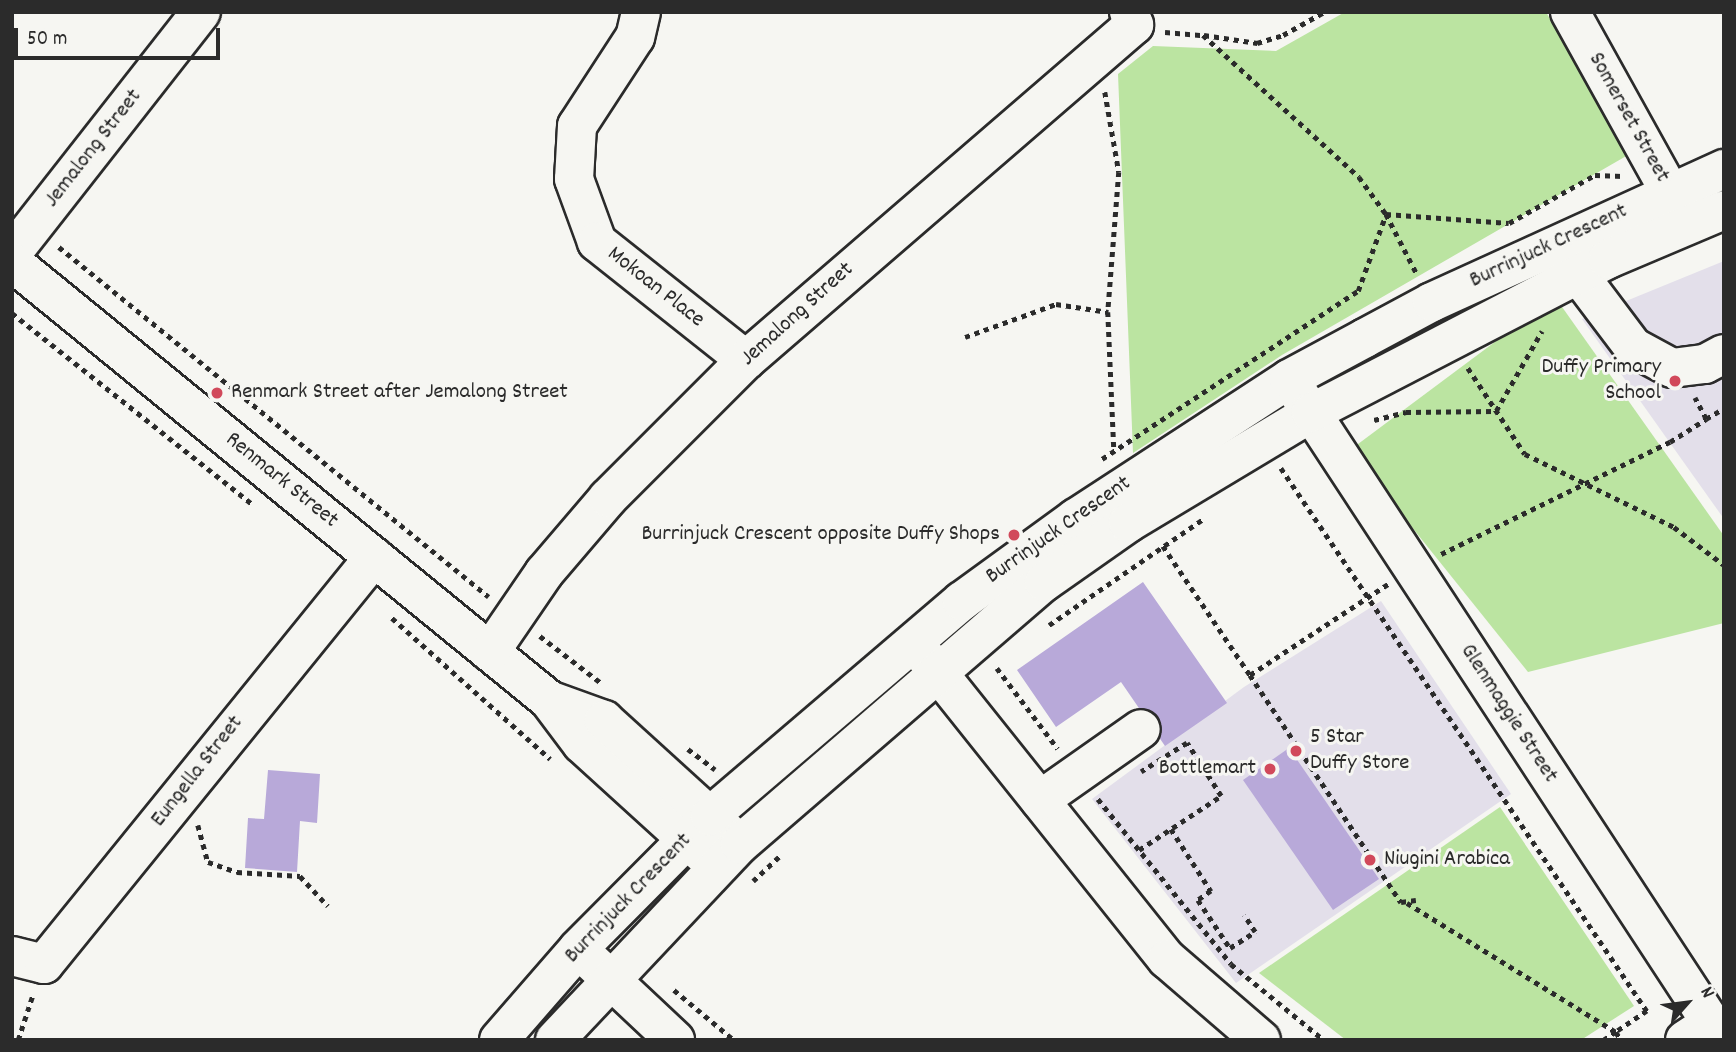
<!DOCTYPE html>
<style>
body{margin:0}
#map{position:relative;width:1736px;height:1052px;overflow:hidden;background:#f6f6f2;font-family:Dekko,sans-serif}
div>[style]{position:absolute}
.built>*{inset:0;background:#e3dfea}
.green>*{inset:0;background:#bbe4a1}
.building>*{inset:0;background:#b8a9d9}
.path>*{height:4.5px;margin-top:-2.25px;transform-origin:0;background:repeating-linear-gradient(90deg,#2b2b2b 0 5px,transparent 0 10px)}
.roads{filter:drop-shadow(2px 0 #2b2b2b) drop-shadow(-2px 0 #2b2b2b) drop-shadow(0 2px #2b2b2b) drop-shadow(0 -2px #2b2b2b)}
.minor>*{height:38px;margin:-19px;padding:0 19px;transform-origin:19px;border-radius:19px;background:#f6f6f2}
.dots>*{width:19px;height:19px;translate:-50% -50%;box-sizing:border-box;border:4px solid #f6f6f2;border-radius:50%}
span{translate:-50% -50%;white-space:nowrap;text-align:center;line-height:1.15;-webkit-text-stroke:6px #f6f6f2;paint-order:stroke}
.street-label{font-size:23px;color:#2b2b2b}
.poi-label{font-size:23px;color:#2b2b2b}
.right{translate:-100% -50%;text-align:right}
.left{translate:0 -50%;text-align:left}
.frame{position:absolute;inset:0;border:14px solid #2b2b2b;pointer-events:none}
.north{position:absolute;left:1652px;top:968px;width:70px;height:70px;-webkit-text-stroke:5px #f6f6f2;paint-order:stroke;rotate:62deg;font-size:19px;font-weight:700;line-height:28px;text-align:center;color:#2b2b2b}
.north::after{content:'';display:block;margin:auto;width:24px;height:32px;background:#2b2b2b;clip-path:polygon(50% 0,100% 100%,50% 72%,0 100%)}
.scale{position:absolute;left:14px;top:28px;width:206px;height:32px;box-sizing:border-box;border:4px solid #2b2b2b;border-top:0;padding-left:9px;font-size:21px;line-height:24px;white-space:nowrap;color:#2b2b2b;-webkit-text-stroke:5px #f6f6f2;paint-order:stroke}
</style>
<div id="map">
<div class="built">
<i style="clip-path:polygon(1724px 261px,1724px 519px,1582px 319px)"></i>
<i style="clip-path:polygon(1381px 601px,1511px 794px,1236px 983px,1092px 799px,1244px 687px)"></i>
</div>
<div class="green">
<i style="clip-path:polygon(1345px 12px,1546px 12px,1628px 155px,1282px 355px,1133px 453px,1118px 74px,1153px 46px,1276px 51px)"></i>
<i style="clip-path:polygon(1555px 297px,1724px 536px,1724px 623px,1528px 672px,1350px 450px)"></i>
<i style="clip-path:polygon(1500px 807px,1634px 1006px,1581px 1040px,1346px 1040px,1259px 973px)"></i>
</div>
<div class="building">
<i style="clip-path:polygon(1143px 582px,1227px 703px,1165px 746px,1121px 682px,1056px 727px,1017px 670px)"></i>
<i style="clip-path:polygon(1289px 748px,1379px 879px,1333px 910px,1243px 780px)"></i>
<i style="clip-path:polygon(268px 770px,320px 774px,317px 823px,300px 821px,297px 872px,245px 868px,248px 818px,264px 819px)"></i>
</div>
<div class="path">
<i style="left:1165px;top:32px;width:38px;rotate:5deg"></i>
<i style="left:1203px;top:35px;width:211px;rotate:42.3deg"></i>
<i style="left:1359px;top:177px;width:46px;rotate:53.9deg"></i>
<i style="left:1386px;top:214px;width:68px;rotate:62.7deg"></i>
<i style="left:1204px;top:35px;width:54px;rotate:8.6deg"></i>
<i style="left:1257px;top:43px;width:27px;rotate:-17deg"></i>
<i style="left:1283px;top:35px;width:47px;rotate:-29.3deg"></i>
<i style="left:1105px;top:92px;width:81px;rotate:80.1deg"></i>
<i style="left:1119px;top:172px;width:140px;rotate:94.5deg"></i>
<i style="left:1108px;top:312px;width:137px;rotate:87.5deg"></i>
<i style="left:59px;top:247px;width:554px;rotate:39.14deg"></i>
<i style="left:12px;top:313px;width:307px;rotate:38.5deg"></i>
<i style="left:965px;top:337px;width:97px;rotate:-19.9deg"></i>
<i style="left:1056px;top:304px;width:53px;rotate:8.7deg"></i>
<i style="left:1468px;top:368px;width:103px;rotate:56.5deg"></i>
<i style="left:1525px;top:454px;width:166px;rotate:26.1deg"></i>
<i style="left:1674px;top:527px;width:63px;rotate:37.2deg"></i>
<i style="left:1706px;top:419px;width:21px;rotate:-31deg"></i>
<i style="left:1374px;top:420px;width:33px;rotate:-14deg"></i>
<i style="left:1406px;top:412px;width:90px;rotate:-0.6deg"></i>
<i style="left:1496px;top:411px;width:92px;rotate:-60.1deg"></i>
<i style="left:1102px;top:459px;width:306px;rotate:-33.3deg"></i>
<i style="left:1358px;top:291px;width:82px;rotate:-70deg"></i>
<i style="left:1386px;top:214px;width:123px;rotate:4.2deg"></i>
<i style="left:1509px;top:223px;width:98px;rotate:-29.2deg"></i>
<i style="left:1595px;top:175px;width:28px;rotate:2deg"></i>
<i style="left:1281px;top:468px;width:655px;rotate:56.02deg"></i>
<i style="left:1647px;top:1011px;width:37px;rotate:146deg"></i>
<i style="left:1616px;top:1032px;width:9px;rotate:58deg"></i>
<i style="left:1163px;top:546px;width:156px;rotate:56deg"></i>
<i style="left:1250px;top:675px;width:165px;rotate:-33.4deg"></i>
<i style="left:1441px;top:554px;width:255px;rotate:-26.1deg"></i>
<i style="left:1670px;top:442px;width:43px;rotate:-32.6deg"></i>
<i style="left:1706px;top:419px;width:24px;rotate:-118deg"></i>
<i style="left:392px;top:618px;width:212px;rotate:41.7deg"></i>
<i style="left:1049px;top:625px;width:187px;rotate:-34.5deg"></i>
<i style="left:540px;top:636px;width:76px;rotate:37.5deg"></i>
<i style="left:997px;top:668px;width:101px;rotate:53deg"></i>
<i style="left:1250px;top:675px;width:273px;rotate:56.4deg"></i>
<i style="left:1401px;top:902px;width:15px;rotate:-8deg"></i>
<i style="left:688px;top:749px;width:34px;rotate:37deg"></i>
<i style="left:1098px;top:799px;width:212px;rotate:51.1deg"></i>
<i style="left:1231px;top:964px;width:120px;rotate:39.3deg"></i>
<i style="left:198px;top:825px;width:38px;rotate:75deg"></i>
<i style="left:208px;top:862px;width:31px;rotate:19deg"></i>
<i style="left:237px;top:872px;width:63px;rotate:3.6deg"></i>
<i style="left:300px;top:876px;width:41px;rotate:47deg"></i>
<i style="left:1171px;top:829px;width:74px;rotate:57.2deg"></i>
<i style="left:1211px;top:891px;width:16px;rotate:145deg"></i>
<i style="left:1198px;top:900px;width:58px;rotate:56.3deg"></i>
<i style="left:1230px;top:948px;width:30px;rotate:-33deg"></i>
<i style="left:1255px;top:932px;width:20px;rotate:-123deg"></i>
<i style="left:1139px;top:850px;width:98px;rotate:-33.4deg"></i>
<i style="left:1221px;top:796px;width:63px;rotate:-122.7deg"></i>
<i style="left:1187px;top:743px;width:54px;rotate:147.8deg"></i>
<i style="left:753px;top:881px;width:37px;rotate:-43deg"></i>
<i style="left:1407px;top:903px;width:246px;rotate:31.7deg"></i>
<i style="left:1616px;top:1032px;width:14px;rotate:146deg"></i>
<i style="left:674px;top:990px;width:78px;rotate:39.8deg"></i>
<i style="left:18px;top:1040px;width:48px;rotate:-71.9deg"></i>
</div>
<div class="roads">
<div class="minor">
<i style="left:641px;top:12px;width:26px;rotate:103deg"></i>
<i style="left:635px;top:37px;width:106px;rotate:123.1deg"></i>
<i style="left:577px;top:126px;width:53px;rotate:93.2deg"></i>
<i style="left:574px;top:179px;width:67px;rotate:69.9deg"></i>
<i style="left:597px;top:242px;width:190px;rotate:38.4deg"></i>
<i style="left:1570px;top:12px;width:229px;rotate:61deg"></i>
<i style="left:1585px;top:250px;width:25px;rotate:106deg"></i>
<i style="left:1578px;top:274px;width:91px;rotate:53deg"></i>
<i style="left:1633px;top:347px;width:44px;rotate:28.3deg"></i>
<i style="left:1672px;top:368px;width:33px;rotate:-7deg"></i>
<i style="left:1705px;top:364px;width:21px;rotate:-28deg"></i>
<i style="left:12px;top:253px;width:306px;rotate:-51.9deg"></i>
<i style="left:12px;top:262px;width:693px;rotate:39.2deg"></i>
<i style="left:549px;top:700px;width:55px;rotate:53.1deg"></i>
<i style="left:582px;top:744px;width:168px;rotate:42.3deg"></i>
<i style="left:1297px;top:391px;width:756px;rotate:56.77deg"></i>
<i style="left:1711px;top:1023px;width:31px;rotate:147deg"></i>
<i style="left:490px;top:652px;width:96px;rotate:-55.6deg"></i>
<i style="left:544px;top:573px;width:99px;rotate:-49.5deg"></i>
<i style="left:608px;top:498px;width:195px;rotate:-45deg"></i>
<i style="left:746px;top:360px;width:513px;rotate:-40.81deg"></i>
<i style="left:1134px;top:25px;width:14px;rotate:-111deg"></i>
<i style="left:924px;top:655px;width:389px;rotate:51.4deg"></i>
<i style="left:1167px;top:959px;width:124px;rotate:40.8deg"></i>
<i style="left:549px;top:700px;width:59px;rotate:20deg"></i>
<i style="left:604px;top:720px;width:166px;rotate:42.3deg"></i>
<i style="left:1040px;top:800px;width:123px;rotate:-35.1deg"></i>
<i style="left:12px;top:956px;width:33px;rotate:14deg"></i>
<i style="left:44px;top:964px;width:524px;rotate:-50.96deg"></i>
<i style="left:592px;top:962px;width:114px;rotate:43.2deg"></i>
<i style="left:499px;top:1040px;width:121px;rotate:-49deg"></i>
<i style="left:578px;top:949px;width:187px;rotate:-45.2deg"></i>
<i style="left:710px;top:816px;width:331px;rotate:-40.5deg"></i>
<i style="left:962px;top:601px;width:141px;rotate:-36.1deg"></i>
<i style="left:1076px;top:518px;width:254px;rotate:-33.1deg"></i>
<i style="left:1289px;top:379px;width:86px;rotate:-28.3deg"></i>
<i style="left:1365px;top:338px;width:76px;rotate:-28.2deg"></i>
<i style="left:1432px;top:302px;width:321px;rotate:-24.5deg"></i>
<i style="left:555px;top:1040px;width:270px;rotate:-46.7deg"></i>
<i style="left:740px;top:844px;width:401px;rotate:-40.8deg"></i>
<i style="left:1044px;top:582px;width:103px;rotate:-35.1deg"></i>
<i style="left:1128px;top:523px;width:214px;rotate:-31deg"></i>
<i style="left:1311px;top:413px;width:335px;rotate:-27.4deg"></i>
<i style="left:1608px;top:259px;width:126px;rotate:-22.9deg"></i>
</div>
</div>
<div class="dots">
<i style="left:1675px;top:381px;background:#d1495b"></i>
<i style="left:217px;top:393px;background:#d1495b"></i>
<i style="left:1014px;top:535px;background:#d1495b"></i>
<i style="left:1296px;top:751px;background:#d1495b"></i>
<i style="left:1270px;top:769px;background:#d1495b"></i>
<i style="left:1370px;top:860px;background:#d1495b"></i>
</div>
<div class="street-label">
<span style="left:1628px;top:118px;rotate:61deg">Somerset Street</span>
<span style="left:94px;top:149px;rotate:-52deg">Jemalong Street</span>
<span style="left:1549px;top:247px;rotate:-25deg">Burrinjuck Crescent</span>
<span style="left:655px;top:288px;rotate:38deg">Mokoan Place</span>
<span style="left:798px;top:315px;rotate:-42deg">Jemalong Street</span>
<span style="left:281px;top:481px;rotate:39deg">Renmark Street</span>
<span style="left:1059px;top:531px;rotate:-35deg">Burrinjuck Crescent</span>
<span style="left:1508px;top:714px;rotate:57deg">Glenmaggie Street</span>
<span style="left:198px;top:772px;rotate:-52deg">Eungella Street</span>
<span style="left:629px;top:899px;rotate:-46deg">Burrinjuck Crescent</span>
</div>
<div class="poi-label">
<span class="right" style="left:1661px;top:381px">Duffy Primary<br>School</span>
<span class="left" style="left:231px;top:393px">Renmark Street after Jemalong Street</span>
<span class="right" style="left:1000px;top:535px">Burrinjuck Crescent opposite Duffy Shops</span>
<span class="left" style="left:1310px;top:751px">5 Star<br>Duffy Store</span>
<span class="right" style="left:1256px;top:769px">Bottlemart</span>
<span class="left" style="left:1384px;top:860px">Niugini Arabica</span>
</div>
<div class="frame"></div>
<div class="north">N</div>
<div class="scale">50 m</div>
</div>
